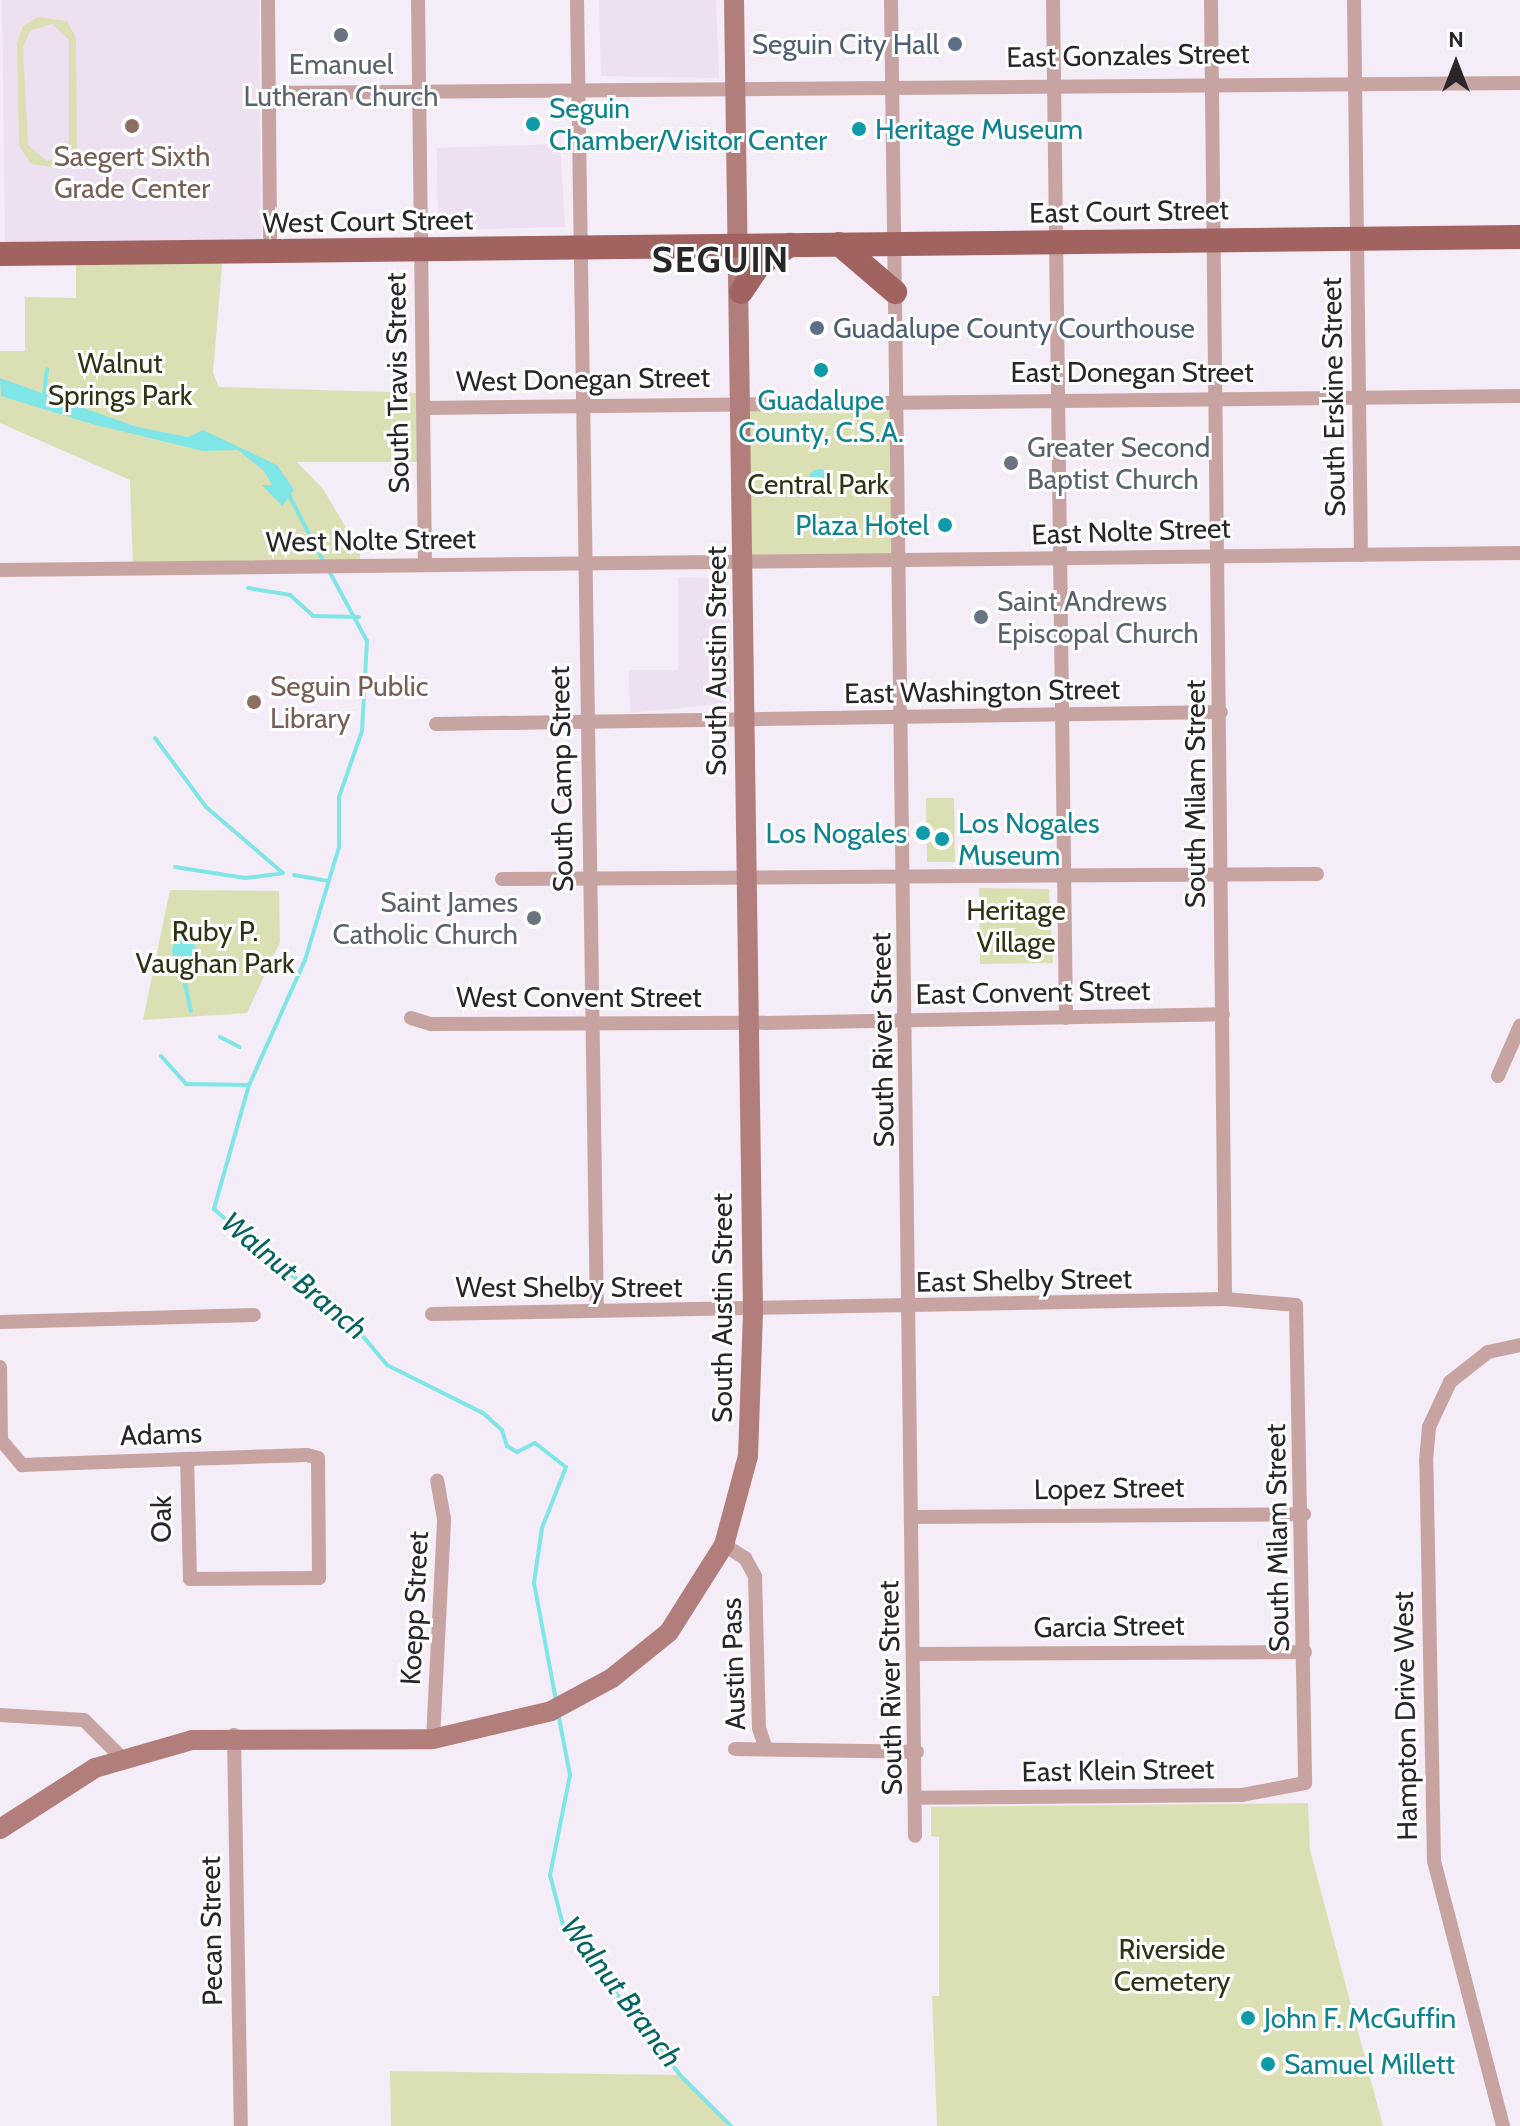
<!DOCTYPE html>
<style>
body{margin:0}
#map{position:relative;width:1520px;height:2126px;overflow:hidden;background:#f4ecf7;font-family:Cabin,sans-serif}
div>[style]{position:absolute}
.built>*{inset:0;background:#ece0f1}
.green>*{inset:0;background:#dbe0b4}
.water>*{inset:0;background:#80e5e6}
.round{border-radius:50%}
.stream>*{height:4px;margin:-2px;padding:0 2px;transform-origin:2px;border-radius:2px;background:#80e5e6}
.minor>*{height:14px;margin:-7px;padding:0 7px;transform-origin:7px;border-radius:7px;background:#c7a4a1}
.secondary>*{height:20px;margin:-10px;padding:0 10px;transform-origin:10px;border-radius:10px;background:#b27e7b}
.primary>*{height:24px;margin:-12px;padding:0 12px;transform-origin:12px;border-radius:12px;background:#a1635f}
.dots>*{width:22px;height:22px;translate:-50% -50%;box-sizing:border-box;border:4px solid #fff;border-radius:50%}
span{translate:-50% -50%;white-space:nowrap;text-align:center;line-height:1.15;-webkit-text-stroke:6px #fff;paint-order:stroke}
.service-label{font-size:28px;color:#4e5e75}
.right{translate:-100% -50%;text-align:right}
.left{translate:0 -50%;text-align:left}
.street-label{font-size:28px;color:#29262a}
.worship-label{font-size:28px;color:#5b616d}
.culture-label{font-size:28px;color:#0d838f}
.education-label{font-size:28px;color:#785e54}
.park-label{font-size:28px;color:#303313}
.water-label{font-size:30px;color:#066263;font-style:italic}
.district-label{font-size:36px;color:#29262a;font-weight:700;letter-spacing:2px}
.north{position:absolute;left:1416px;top:24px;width:80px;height:80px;-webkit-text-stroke:6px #fff;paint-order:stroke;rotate:0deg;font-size:22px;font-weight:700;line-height:32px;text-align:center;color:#29262a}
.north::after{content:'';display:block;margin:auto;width:28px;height:36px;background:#29262a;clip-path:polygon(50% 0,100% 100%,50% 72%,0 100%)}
</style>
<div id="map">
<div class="built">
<i style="clip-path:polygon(2px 0,259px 0,261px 240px,5px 242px)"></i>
<i style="clip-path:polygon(599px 0,716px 0,719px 78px,601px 76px)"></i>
<i style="clip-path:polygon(560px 144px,565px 227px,438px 230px,437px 148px)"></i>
<i style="clip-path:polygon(678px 577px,728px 579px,731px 703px,630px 713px,629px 670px,678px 670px)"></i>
</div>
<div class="green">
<i style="clip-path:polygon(evenodd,38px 17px,67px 21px,76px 38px,77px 147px,58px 168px,31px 164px,19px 146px,17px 43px,23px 26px,38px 17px,52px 24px,69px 40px,69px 139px,66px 153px,47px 161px,28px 145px,23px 47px,30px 31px,52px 24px)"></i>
<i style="clip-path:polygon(76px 254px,223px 254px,213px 373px,219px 387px,423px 393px,424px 462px,297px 462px,323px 489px,360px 551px,360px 566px,133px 569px,130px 480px,0 423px,0 351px,25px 351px,25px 297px,76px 298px)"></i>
<i style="clip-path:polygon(893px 401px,898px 562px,744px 558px,743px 402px)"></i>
<i style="clip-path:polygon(926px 798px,954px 798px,955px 862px,927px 862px)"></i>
<i style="clip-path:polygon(979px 888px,1049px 889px,1053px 963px,980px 964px)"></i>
<i style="clip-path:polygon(170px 890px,279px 891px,280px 942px,247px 1013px,143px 1020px)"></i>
<i style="clip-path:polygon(1308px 1803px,1310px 1850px,1383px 2126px,937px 2126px,932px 1996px,939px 1996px,939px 1837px,931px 1836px,931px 1807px)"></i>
<i style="clip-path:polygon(390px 2071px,680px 2075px,731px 2126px,391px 2126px)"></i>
</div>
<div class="water">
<i style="clip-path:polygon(0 378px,137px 427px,188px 437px,203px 430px,277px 465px,294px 490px,282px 506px,262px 485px,272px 485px,264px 471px,238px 450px,203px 451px,92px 424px,1px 396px)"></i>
<i class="round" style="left:808px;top:469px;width:24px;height:24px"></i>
<i class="round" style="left:172px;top:939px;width:24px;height:24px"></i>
</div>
<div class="stream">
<i style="left:44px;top:394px;width:25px;rotate:-83deg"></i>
<i style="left:289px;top:495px;width:74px;rotate:62.7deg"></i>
<i style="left:328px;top:569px;width:82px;rotate:61.6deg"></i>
<i style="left:367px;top:641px;width:90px;rotate:93.2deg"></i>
<i style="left:362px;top:731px;width:70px;rotate:109.2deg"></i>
<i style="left:339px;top:797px;width:50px;rotate:90deg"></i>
<i style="left:339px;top:847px;width:118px;rotate:106.7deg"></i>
<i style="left:305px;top:960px;width:137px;rotate:114.1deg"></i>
<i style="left:249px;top:1085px;width:129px;rotate:105.8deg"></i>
<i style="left:214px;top:1209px;width:92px;rotate:41.5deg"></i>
<i style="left:283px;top:1270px;width:62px;rotate:32.4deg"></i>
<i style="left:335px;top:1303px;width:81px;rotate:50deg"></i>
<i style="left:387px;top:1365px;width:107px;rotate:26.6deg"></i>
<i style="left:483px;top:1413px;width:25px;rotate:42deg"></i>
<i style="left:502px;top:1430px;width:17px;rotate:73deg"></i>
<i style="left:507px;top:1446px;width:12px;rotate:31deg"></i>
<i style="left:517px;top:1452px;width:20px;rotate:-27deg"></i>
<i style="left:535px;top:1443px;width:39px;rotate:38deg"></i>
<i style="left:566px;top:1467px;width:66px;rotate:111.5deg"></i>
<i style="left:542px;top:1528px;width:56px;rotate:98.3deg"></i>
<i style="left:534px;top:1583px;width:119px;rotate:79.4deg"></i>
<i style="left:248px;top:588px;width:43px;rotate:9.5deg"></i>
<i style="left:290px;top:595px;width:31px;rotate:42deg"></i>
<i style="left:313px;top:616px;width:46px;rotate:1.2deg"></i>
<i style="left:155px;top:738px;width:86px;rotate:53.5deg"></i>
<i style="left:206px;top:807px;width:101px;rotate:40.6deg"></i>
<i style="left:175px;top:867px;width:71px;rotate:8.9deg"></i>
<i style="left:245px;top:878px;width:38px;rotate:-7deg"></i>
<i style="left:294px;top:875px;width:34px;rotate:10deg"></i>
<i style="left:180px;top:960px;width:52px;rotate:77.8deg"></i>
<i style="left:220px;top:1037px;width:22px;rotate:27deg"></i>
<i style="left:161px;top:1056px;width:38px;rotate:48deg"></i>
<i style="left:186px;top:1084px;width:63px;rotate:0.9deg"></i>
<i style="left:558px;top:1713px;width:63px;rotate:79deg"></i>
<i style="left:570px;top:1775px;width:102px;rotate:101.3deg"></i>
<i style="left:550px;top:1875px;width:52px;rotate:75.4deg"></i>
<i style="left:563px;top:1925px;width:190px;rotate:52deg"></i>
<i style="left:680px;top:2075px;width:72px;rotate:45deg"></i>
</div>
<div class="minor">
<i style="left:268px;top:0;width:253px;rotate:89.5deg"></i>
<i style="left:418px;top:0;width:564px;rotate:89.29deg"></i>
<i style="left:577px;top:0;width:1310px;rotate:89.13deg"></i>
<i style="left:891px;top:0;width:1836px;rotate:89.25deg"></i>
<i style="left:1053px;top:0;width:1018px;rotate:89.27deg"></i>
<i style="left:1211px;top:0;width:1299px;rotate:89.38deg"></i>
<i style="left:1354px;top:0;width:555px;rotate:89.28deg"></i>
<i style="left:268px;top:93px;width:1252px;rotate:-0.46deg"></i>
<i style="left:423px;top:408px;width:1097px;rotate:-0.63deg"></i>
<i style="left:0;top:570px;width:1520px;rotate:-0.64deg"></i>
<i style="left:436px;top:724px;width:785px;rotate:-0.88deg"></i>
<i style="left:502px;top:879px;width:815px;rotate:-0.35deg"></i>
<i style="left:411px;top:1018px;width:21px;rotate:17deg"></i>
<i style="left:431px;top:1024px;width:334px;rotate:-0.2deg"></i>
<i style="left:765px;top:1023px;width:458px;rotate:-1.1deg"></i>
<i style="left:1498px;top:1076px;width:55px;rotate:-66.3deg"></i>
<i style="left:432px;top:1314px;width:793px;rotate:-1.08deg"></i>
<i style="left:1225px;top:1299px;width:71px;rotate:4.8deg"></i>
<i style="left:1296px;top:1305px;width:478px;rotate:88.9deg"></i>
<i style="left:1305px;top:1783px;width:64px;rotate:169.2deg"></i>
<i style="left:1242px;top:1795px;width:325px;rotate:179.5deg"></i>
<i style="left:0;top:1322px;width:254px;rotate:-1.6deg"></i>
<i style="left:0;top:1367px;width:73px;rotate:89.2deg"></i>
<i style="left:1px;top:1440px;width:33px;rotate:50deg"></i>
<i style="left:22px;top:1465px;width:165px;rotate:-2.1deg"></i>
<i style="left:187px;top:1459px;width:120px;rotate:-1.9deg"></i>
<i style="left:307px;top:1455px;width:11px;rotate:15deg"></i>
<i style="left:318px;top:1458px;width:120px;rotate:89.5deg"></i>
<i style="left:319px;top:1578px;width:129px;rotate:179.6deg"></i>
<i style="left:190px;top:1579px;width:120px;rotate:-91.4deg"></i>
<i style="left:914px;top:1517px;width:390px;rotate:-0.4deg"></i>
<i style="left:724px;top:1545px;width:25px;rotate:32deg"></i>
<i style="left:745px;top:1558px;width:21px;rotate:61deg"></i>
<i style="left:755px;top:1576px;width:152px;rotate:88.5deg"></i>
<i style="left:759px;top:1728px;width:20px;rotate:72deg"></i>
<i style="left:915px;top:1654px;width:390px;rotate:-0.3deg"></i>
<i style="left:0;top:1715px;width:84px;rotate:3.4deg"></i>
<i style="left:84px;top:1720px;width:54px;rotate:45deg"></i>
<i style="left:234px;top:1735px;width:391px;rotate:89deg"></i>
<i style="left:433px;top:1739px;width:220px;rotate:-87.1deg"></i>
<i style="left:444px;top:1519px;width:39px;rotate:-100deg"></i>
<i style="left:735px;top:1749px;width:182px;rotate:0.9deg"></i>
<i style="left:1503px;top:2126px;width:274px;rotate:-104.6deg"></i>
<i style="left:1434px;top:1861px;width:400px;rotate:-91.1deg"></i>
<i style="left:1426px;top:1461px;width:34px;rotate:-85deg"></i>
<i style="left:1429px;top:1427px;width:50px;rotate:-65deg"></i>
<i style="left:1450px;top:1382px;width:48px;rotate:-38.3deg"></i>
<i style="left:1488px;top:1352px;width:33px;rotate:-12deg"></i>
</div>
<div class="secondary">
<i style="left:0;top:1829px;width:113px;rotate:-32.7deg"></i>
<i style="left:95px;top:1768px;width:101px;rotate:-16.1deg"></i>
<i style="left:192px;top:1740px;width:241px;rotate:-0.2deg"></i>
<i style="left:433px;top:1739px;width:121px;rotate:-13.3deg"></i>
<i style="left:551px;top:1711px;width:69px;rotate:-28.4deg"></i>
<i style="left:612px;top:1678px;width:73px;rotate:-38.9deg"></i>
<i style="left:669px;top:1632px;width:103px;rotate:-57.7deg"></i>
<i style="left:724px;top:1545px;width:92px;rotate:-74.9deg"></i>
<i style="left:748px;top:1456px;width:145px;rotate:-88deg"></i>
<i style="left:753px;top:1311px;width:1311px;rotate:-90.83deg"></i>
</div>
<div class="primary">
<i style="left:839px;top:244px;width:74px;rotate:40.6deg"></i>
<i style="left:0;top:254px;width:1520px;rotate:-0.64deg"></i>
<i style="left:741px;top:292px;width:32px;rotate:-56deg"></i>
<i style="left:759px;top:265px;width:37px;rotate:-33deg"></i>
</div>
<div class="dots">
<i style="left:341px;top:35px;background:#6b7280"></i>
<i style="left:955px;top:44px;background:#5c6f8a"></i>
<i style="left:533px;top:124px;background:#0f9aa8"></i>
<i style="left:132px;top:126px;background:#8d6e63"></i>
<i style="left:859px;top:129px;background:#0f9aa8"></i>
<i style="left:817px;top:328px;background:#5c6f8a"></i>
<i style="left:821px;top:370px;background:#0f9aa8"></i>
<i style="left:1011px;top:463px;background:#6b7280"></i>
<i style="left:945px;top:525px;background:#0f9aa8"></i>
<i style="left:981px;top:617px;background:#6b7280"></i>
<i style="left:254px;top:702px;background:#8d6e63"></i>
<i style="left:923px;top:833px;background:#0f9aa8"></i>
<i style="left:942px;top:839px;background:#0f9aa8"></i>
<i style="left:534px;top:918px;background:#6b7280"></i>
<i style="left:1248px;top:2018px;background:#0f9aa8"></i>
<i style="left:1268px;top:2064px;background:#0f9aa8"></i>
</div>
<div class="service-label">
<span class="right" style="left:939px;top:44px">Seguin City Hall</span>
<span class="left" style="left:833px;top:328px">Guadalupe County Courthouse</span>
</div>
<div class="street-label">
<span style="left:1128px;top:55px;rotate:-1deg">East Gonzales Street</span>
<span style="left:1129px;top:211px;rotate:-1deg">East Court Street</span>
<span style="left:368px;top:221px;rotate:-1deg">West Court Street</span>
<span style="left:1132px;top:372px">East Donegan Street</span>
<span style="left:583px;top:379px;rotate:-1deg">West Donegan Street</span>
<span style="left:397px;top:383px;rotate:-91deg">South Travis Street</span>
<span style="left:1333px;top:397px;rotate:-91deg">South Erskine Street</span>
<span style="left:1131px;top:531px;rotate:-2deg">East Nolte Street</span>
<span style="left:371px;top:540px;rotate:-1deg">West Nolte Street</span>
<span style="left:716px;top:661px;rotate:-90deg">South Austin Street</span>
<span style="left:982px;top:691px;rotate:-1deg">East Washington Street</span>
<span style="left:561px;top:779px;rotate:-91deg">South Camp Street</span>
<span style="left:1195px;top:794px;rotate:-90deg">South Milam Street</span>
<span style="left:1033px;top:992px;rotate:-1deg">East Convent Street</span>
<span style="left:579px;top:997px">West Convent Street</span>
<span style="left:882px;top:1040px;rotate:-91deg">South River Street</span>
<span style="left:1024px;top:1280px;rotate:-1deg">East Shelby Street</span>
<span style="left:569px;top:1287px">West Shelby Street</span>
<span style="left:722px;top:1308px;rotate:-90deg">South Austin Street</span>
<span style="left:161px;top:1434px;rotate:-2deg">Adams</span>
<span style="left:1109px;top:1488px;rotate:-1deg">Lopez Street</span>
<span style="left:161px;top:1519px;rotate:-90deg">Oak</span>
<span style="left:1277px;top:1538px;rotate:-91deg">South Milam Street</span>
<span style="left:414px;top:1608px;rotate:-87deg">Koepp Street</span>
<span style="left:1109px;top:1626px;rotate:-1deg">Garcia Street</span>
<span style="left:733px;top:1664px;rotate:-92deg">Austin Pass</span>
<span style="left:890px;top:1688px;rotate:-91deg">South River Street</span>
<span style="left:1405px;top:1716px;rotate:-91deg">Hampton Drive West</span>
<span style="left:1118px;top:1770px;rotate:-1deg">East Klein Street</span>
<span style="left:211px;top:1931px;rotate:-91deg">Pecan Street</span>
</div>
<div class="worship-label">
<span style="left:341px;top:80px">Emanuel<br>Lutheran Church</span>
<span class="left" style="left:1027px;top:463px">Greater Second<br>Baptist Church</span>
<span class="left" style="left:997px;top:617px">Saint Andrews<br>Episcopal Church</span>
<span class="right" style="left:518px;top:918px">Saint James<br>Catholic Church</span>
</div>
<div class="culture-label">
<span class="left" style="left:549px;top:124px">Seguin<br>Chamber/Visitor Center</span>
<span class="left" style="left:875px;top:129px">Heritage Museum</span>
<span style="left:821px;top:416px">Guadalupe<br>County, C.S.A.</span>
<span class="right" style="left:929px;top:525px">Plaza Hotel</span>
<span class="left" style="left:958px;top:839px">Los Nogales<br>Museum</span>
<span class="right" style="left:907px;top:833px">Los Nogales</span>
<span class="left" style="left:1264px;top:2018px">John F. McGuffin</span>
<span class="left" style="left:1284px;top:2064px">Samuel Millett</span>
</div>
<div class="education-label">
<span style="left:132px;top:172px">Saegert Sixth<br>Grade Center</span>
<span class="left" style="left:270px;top:702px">Seguin Public<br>Library</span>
</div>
<div class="park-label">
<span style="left:120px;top:379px">Walnut<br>Springs Park</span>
<span style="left:818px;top:484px">Central Park</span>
<span style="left:1016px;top:926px">Heritage<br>Village</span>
<span style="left:215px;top:947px">Ruby P.<br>Vaughan Park</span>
<span style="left:1172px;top:1965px">Riverside<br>Cemetery</span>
</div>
<div class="water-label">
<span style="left:294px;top:1276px;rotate:40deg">Walnut Branch</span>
<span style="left:621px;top:1992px;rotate:53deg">Walnut Branch</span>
</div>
<div class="district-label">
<span style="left:721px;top:260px">SEGUIN</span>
</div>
<div class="north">N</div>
</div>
